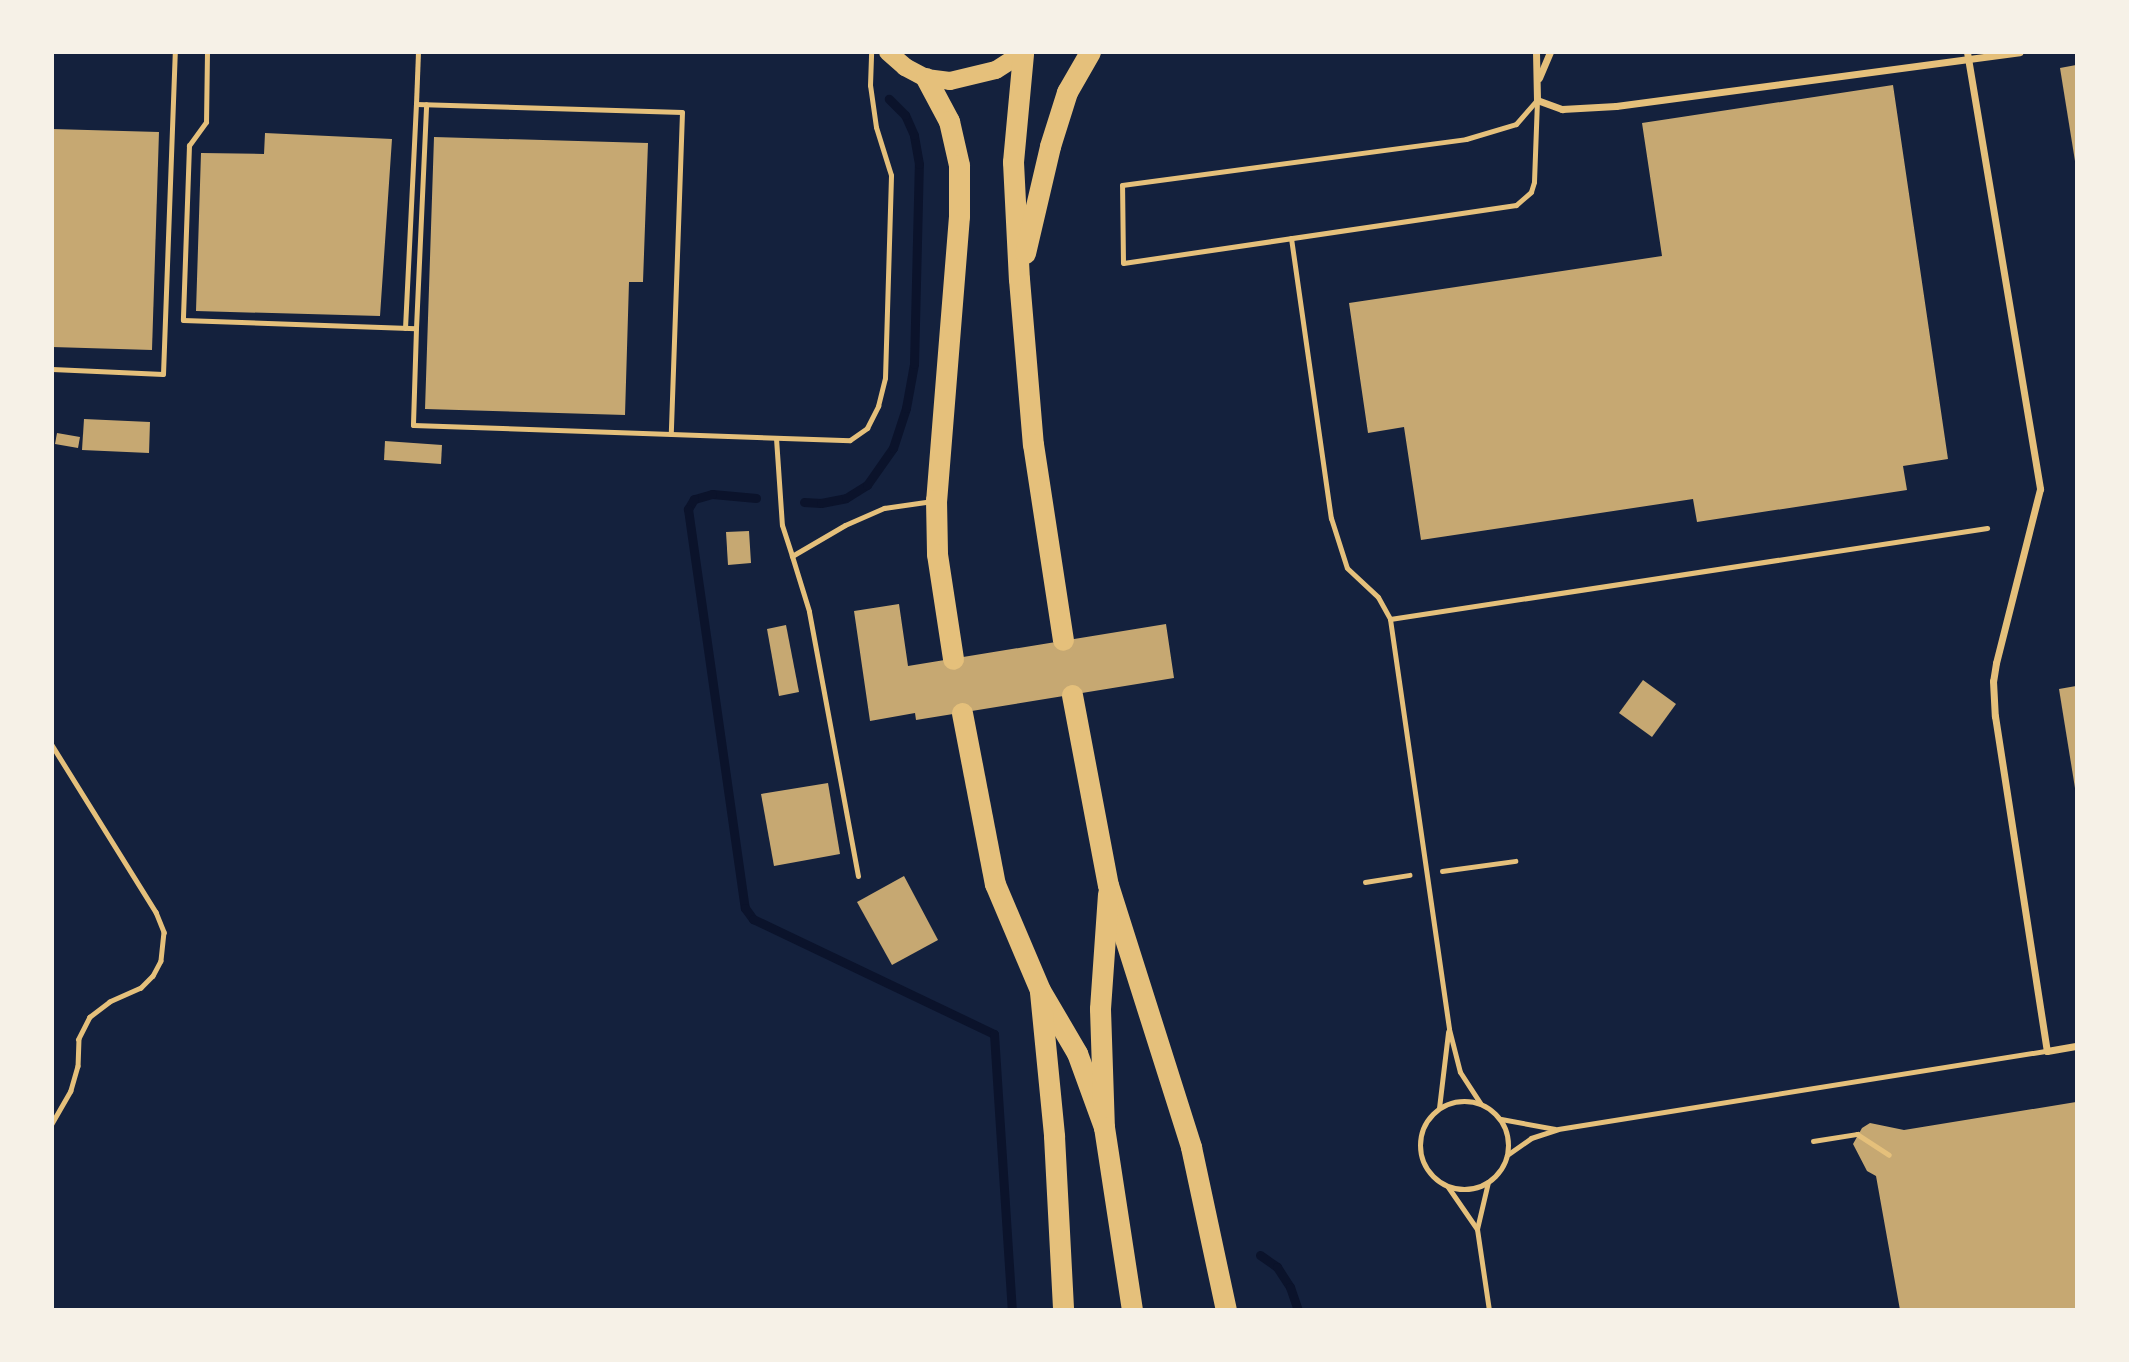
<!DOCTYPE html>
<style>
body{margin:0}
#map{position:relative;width:2129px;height:1362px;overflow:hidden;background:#14213d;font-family:Ubuntu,sans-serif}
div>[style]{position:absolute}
.stream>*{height:9px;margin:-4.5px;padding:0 4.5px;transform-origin:4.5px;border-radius:4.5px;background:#0b132b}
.building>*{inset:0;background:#c6a872}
.path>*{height:4.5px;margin:-2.25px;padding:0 2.25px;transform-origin:2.25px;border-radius:2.25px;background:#e5c07b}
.service>*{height:5px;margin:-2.5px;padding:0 2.5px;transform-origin:2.5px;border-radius:2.5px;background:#e5c07b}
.service>.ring{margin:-2.5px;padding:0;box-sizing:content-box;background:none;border:5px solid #e5c07b;border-radius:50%}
.minor>*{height:7px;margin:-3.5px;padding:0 3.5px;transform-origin:3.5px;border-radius:3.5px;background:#e5c07b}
.primary>*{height:18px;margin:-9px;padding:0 9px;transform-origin:9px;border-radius:9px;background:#e5c07b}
.motorway>*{height:21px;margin:-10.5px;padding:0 10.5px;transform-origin:10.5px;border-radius:10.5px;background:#e5c07b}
span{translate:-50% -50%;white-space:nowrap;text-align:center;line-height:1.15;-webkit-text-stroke:7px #f6f1e7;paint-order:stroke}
.frame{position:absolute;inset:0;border:54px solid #f6f1e7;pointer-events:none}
</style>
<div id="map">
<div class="stream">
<i style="left:756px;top:498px;width:44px;rotate:-174.8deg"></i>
<i style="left:712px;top:494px;width:19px;rotate:164deg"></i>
<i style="left:694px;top:499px;width:12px;rotate:121deg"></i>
<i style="left:688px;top:509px;width:403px;rotate:81.9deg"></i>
<i style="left:745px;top:908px;width:14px;rotate:54deg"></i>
<i style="left:753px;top:919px;width:267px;rotate:25.5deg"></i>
<i style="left:994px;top:1034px;width:277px;rotate:86.3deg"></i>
<i style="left:804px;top:502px;width:17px;rotate:3deg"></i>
<i style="left:821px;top:503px;width:25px;rotate:-11deg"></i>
<i style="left:846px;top:498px;width:25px;rotate:-32deg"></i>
<i style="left:867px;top:485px;width:45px;rotate:-54.9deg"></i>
<i style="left:893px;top:448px;width:42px;rotate:-72deg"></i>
<i style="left:906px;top:408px;width:45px;rotate:-79.7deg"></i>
<i style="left:914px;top:364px;width:200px;rotate:-88.6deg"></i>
<i style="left:919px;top:164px;width:29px;rotate:-100deg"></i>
<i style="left:914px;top:135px;width:22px;rotate:-114deg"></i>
<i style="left:905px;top:115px;width:23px;rotate:-135deg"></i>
<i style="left:1260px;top:1255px;width:21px;rotate:35deg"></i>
<i style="left:1277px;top:1267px;width:24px;rotate:57deg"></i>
<i style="left:1290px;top:1287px;width:24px;rotate:71deg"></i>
</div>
<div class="building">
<i style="clip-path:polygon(2076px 65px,2076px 161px,2075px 161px,2060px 68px)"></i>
<i style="clip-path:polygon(1893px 85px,1948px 459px,1903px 466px,1907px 490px,1697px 522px,1693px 499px,1421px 540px,1404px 427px,1368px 433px,1349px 303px,1662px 256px,1642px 123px)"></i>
<i style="clip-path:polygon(52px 129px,159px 132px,152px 350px,52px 347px)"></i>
<i style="clip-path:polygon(265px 133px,392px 139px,380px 316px,196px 311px,201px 153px,264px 154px)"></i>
<i style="clip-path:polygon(434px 137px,648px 143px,643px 282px,629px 282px,625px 415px,425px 409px)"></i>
<i style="clip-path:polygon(84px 419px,150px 422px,149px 453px,82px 450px)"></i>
<i style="clip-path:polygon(57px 433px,80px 437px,78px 448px,55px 444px)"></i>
<i style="clip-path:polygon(385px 441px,442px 445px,441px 464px,384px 460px)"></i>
<i style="clip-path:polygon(749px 531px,751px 563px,728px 565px,726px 532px)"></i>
<i style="clip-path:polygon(899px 604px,908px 666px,1166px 624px,1174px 678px,916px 720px,915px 713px,870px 721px,854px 611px)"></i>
<i style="clip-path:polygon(786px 625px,799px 692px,779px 696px,767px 629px)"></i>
<i style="clip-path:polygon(1643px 680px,1676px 704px,1652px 737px,1619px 713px)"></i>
<i style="clip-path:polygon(2076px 686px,2076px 788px,2075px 788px,2059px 689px)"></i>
<i style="clip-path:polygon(828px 783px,840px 854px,774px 866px,761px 794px)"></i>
<i style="clip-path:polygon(904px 876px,938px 940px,892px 965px,857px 902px)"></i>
<i style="clip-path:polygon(2076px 1102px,2076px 1310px,1900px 1310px,1876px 1176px,1867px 1171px,1853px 1144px,1862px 1128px,1870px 1123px,1904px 1130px)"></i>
</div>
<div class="path">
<i style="left:52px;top:745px;width:197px;rotate:58.1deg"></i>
<i style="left:156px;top:912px;width:22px;rotate:68deg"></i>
<i style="left:164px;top:932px;width:29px;rotate:96deg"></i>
<i style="left:161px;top:961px;width:17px;rotate:118deg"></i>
<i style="left:153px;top:976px;width:17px;rotate:135deg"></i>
<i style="left:141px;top:988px;width:34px;rotate:156deg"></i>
<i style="left:110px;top:1002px;width:25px;rotate:143deg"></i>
<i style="left:90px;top:1017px;width:25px;rotate:117deg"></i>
<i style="left:79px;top:1039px;width:27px;rotate:92deg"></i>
<i style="left:78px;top:1066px;width:26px;rotate:106deg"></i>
<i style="left:71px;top:1091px;width:38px;rotate:120deg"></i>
<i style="left:1442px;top:871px;width:74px;rotate:-7.8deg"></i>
<i style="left:1365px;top:882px;width:45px;rotate:-9deg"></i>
<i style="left:1813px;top:1141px;width:45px;rotate:-9deg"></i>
<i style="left:1857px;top:1134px;width:38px;rotate:33deg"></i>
</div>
<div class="service">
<i style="left:207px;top:52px;width:70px;rotate:90.8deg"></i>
<i style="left:206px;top:122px;width:29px;rotate:126deg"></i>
<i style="left:189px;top:145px;width:175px;rotate:92deg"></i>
<i style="left:183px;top:320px;width:233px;rotate:2deg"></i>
<i style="left:416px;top:328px;width:97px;rotate:91.8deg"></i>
<i style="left:413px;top:425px;width:437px;rotate:2deg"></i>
<i style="left:850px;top:440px;width:21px;rotate:-35deg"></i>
<i style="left:867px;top:428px;width:25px;rotate:-63deg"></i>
<i style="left:878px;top:406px;width:29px;rotate:-76deg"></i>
<i style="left:885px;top:378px;width:203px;rotate:-88.3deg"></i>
<i style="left:891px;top:175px;width:50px;rotate:-107.4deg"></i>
<i style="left:876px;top:127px;width:42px;rotate:-98.1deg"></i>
<i style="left:870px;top:85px;width:33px;rotate:-88deg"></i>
<i style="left:418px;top:52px;width:52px;rotate:92.2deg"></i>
<i style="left:416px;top:104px;width:266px;rotate:1.7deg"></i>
<i style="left:682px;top:112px;width:322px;rotate:92deg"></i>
<i style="left:1537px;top:100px;width:82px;rotate:92.1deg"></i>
<i style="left:1534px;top:182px;width:10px;rotate:107deg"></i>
<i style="left:1531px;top:192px;width:20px;rotate:139deg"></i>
<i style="left:1516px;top:205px;width:397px;rotate:171.6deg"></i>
<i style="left:1123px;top:263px;width:78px;rotate:-90.7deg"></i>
<i style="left:1122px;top:185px;width:347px;rotate:-7.6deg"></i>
<i style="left:1466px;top:139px;width:52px;rotate:-16.7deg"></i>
<i style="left:1516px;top:124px;width:32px;rotate:-49deg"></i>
<i style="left:1291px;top:238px;width:283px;rotate:81.9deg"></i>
<i style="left:1331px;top:518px;width:52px;rotate:72.3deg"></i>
<i style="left:1347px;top:568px;width:42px;rotate:43.1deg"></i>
<i style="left:1378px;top:597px;width:25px;rotate:61deg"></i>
<i style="left:1390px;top:619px;width:414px;rotate:81.8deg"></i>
<i style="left:1449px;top:1029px;width:44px;rotate:75.7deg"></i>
<i style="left:1460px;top:1072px;width:38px;rotate:57deg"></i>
<i style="left:405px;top:328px;width:224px;rotate:-87.2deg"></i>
<i style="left:416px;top:328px;width:224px;rotate:-87.4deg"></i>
<i style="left:52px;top:369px;width:111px;rotate:2.6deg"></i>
<i style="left:163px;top:374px;width:322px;rotate:-87.9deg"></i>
<i style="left:776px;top:438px;width:87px;rotate:86.1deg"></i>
<i style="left:782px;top:525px;width:33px;rotate:72deg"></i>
<i style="left:1390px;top:619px;width:604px;rotate:-8.67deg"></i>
<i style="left:858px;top:876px;width:269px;rotate:-100.5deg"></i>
<i style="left:809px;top:611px;width:58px;rotate:-107.2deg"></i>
<i style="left:792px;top:556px;width:61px;rotate:-30.3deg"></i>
<i style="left:845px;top:525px;width:43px;rotate:-23.6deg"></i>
<i style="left:884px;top:508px;width:49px;rotate:-8.3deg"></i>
<i class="ring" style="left:1420px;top:1101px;width:83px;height:83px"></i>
<i style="left:1439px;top:1108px;width:77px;rotate:-83.2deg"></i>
<i style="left:1501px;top:1119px;width:55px;rotate:10.5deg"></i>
<i style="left:1507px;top:1155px;width:29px;rotate:-35deg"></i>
<i style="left:1531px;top:1138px;width:28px;rotate:-18deg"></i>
<i style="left:1558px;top:1129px;width:495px;rotate:-9.1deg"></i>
<i style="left:1488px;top:1182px;width:48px;rotate:103.2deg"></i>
<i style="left:1477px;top:1229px;width:82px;rotate:81.6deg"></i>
<i style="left:1448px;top:1187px;width:51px;rotate:55.4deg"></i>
</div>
<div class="minor">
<i style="left:1536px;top:52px;width:48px;rotate:88.8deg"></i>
<i style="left:1537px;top:100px;width:27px;rotate:20deg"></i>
<i style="left:1562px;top:109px;width:54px;rotate:-3.2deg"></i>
<i style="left:1616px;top:106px;width:407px;rotate:-7.6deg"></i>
<i style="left:1967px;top:52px;width:443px;rotate:80.5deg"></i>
<i style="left:2040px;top:489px;width:179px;rotate:104.2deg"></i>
<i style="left:1996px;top:663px;width:18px;rotate:99deg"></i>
<i style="left:1993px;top:681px;width:35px;rotate:87deg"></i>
<i style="left:1995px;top:716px;width:339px;rotate:81.2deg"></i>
<i style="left:2047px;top:1051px;width:29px;rotate:-10deg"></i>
<i style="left:1539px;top:78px;width:28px;rotate:-67deg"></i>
</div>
<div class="primary">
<i style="left:888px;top:52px;width:23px;rotate:41deg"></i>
<i style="left:905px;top:67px;width:24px;rotate:28deg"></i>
<i style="left:926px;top:78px;width:24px;rotate:7deg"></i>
<i style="left:950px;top:81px;width:47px;rotate:-13.4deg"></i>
<i style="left:996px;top:70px;width:33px;rotate:-33deg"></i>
</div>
<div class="motorway">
<i style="left:1023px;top:54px;width:108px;rotate:95.3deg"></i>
<i style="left:1013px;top:162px;width:117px;rotate:87.1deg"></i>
<i style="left:1019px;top:279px;width:166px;rotate:85.2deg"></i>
<i style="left:1033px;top:444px;width:198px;rotate:81.3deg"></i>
<i style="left:926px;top:78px;width:49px;rotate:61.9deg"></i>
<i style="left:949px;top:121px;width:45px;rotate:77.2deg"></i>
<i style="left:959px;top:165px;width:51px;rotate:90deg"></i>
<i style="left:959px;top:216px;width:285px;rotate:94.6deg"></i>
<i style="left:936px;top:500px;width:54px;rotate:88.9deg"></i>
<i style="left:937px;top:554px;width:106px;rotate:81.3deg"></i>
<i style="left:1025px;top:253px;width:110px;rotate:-76.8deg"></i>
<i style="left:1050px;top:146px;width:57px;rotate:-72.5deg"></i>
<i style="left:1067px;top:92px;width:46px;rotate:-60.1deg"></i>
<i style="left:1072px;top:695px;width:193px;rotate:79.3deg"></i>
<i style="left:1108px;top:885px;width:275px;rotate:72.4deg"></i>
<i style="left:1191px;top:1147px;width:167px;rotate:77.9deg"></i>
<i style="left:962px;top:713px;width:174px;rotate:79.1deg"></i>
<i style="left:995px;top:884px;width:115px;rotate:67deg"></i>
<i style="left:1040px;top:990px;width:73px;rotate:59.6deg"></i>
<i style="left:1077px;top:1053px;width:79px;rotate:70deg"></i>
<i style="left:1108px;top:894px;width:115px;rotate:94deg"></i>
<i style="left:1100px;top:1009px;width:118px;rotate:88.1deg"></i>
<i style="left:1104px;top:1127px;width:185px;rotate:81.3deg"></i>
<i style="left:1040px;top:992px;width:145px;rotate:84.4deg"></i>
<i style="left:1054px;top:1136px;width:174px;rotate:87deg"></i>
</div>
<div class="frame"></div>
</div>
